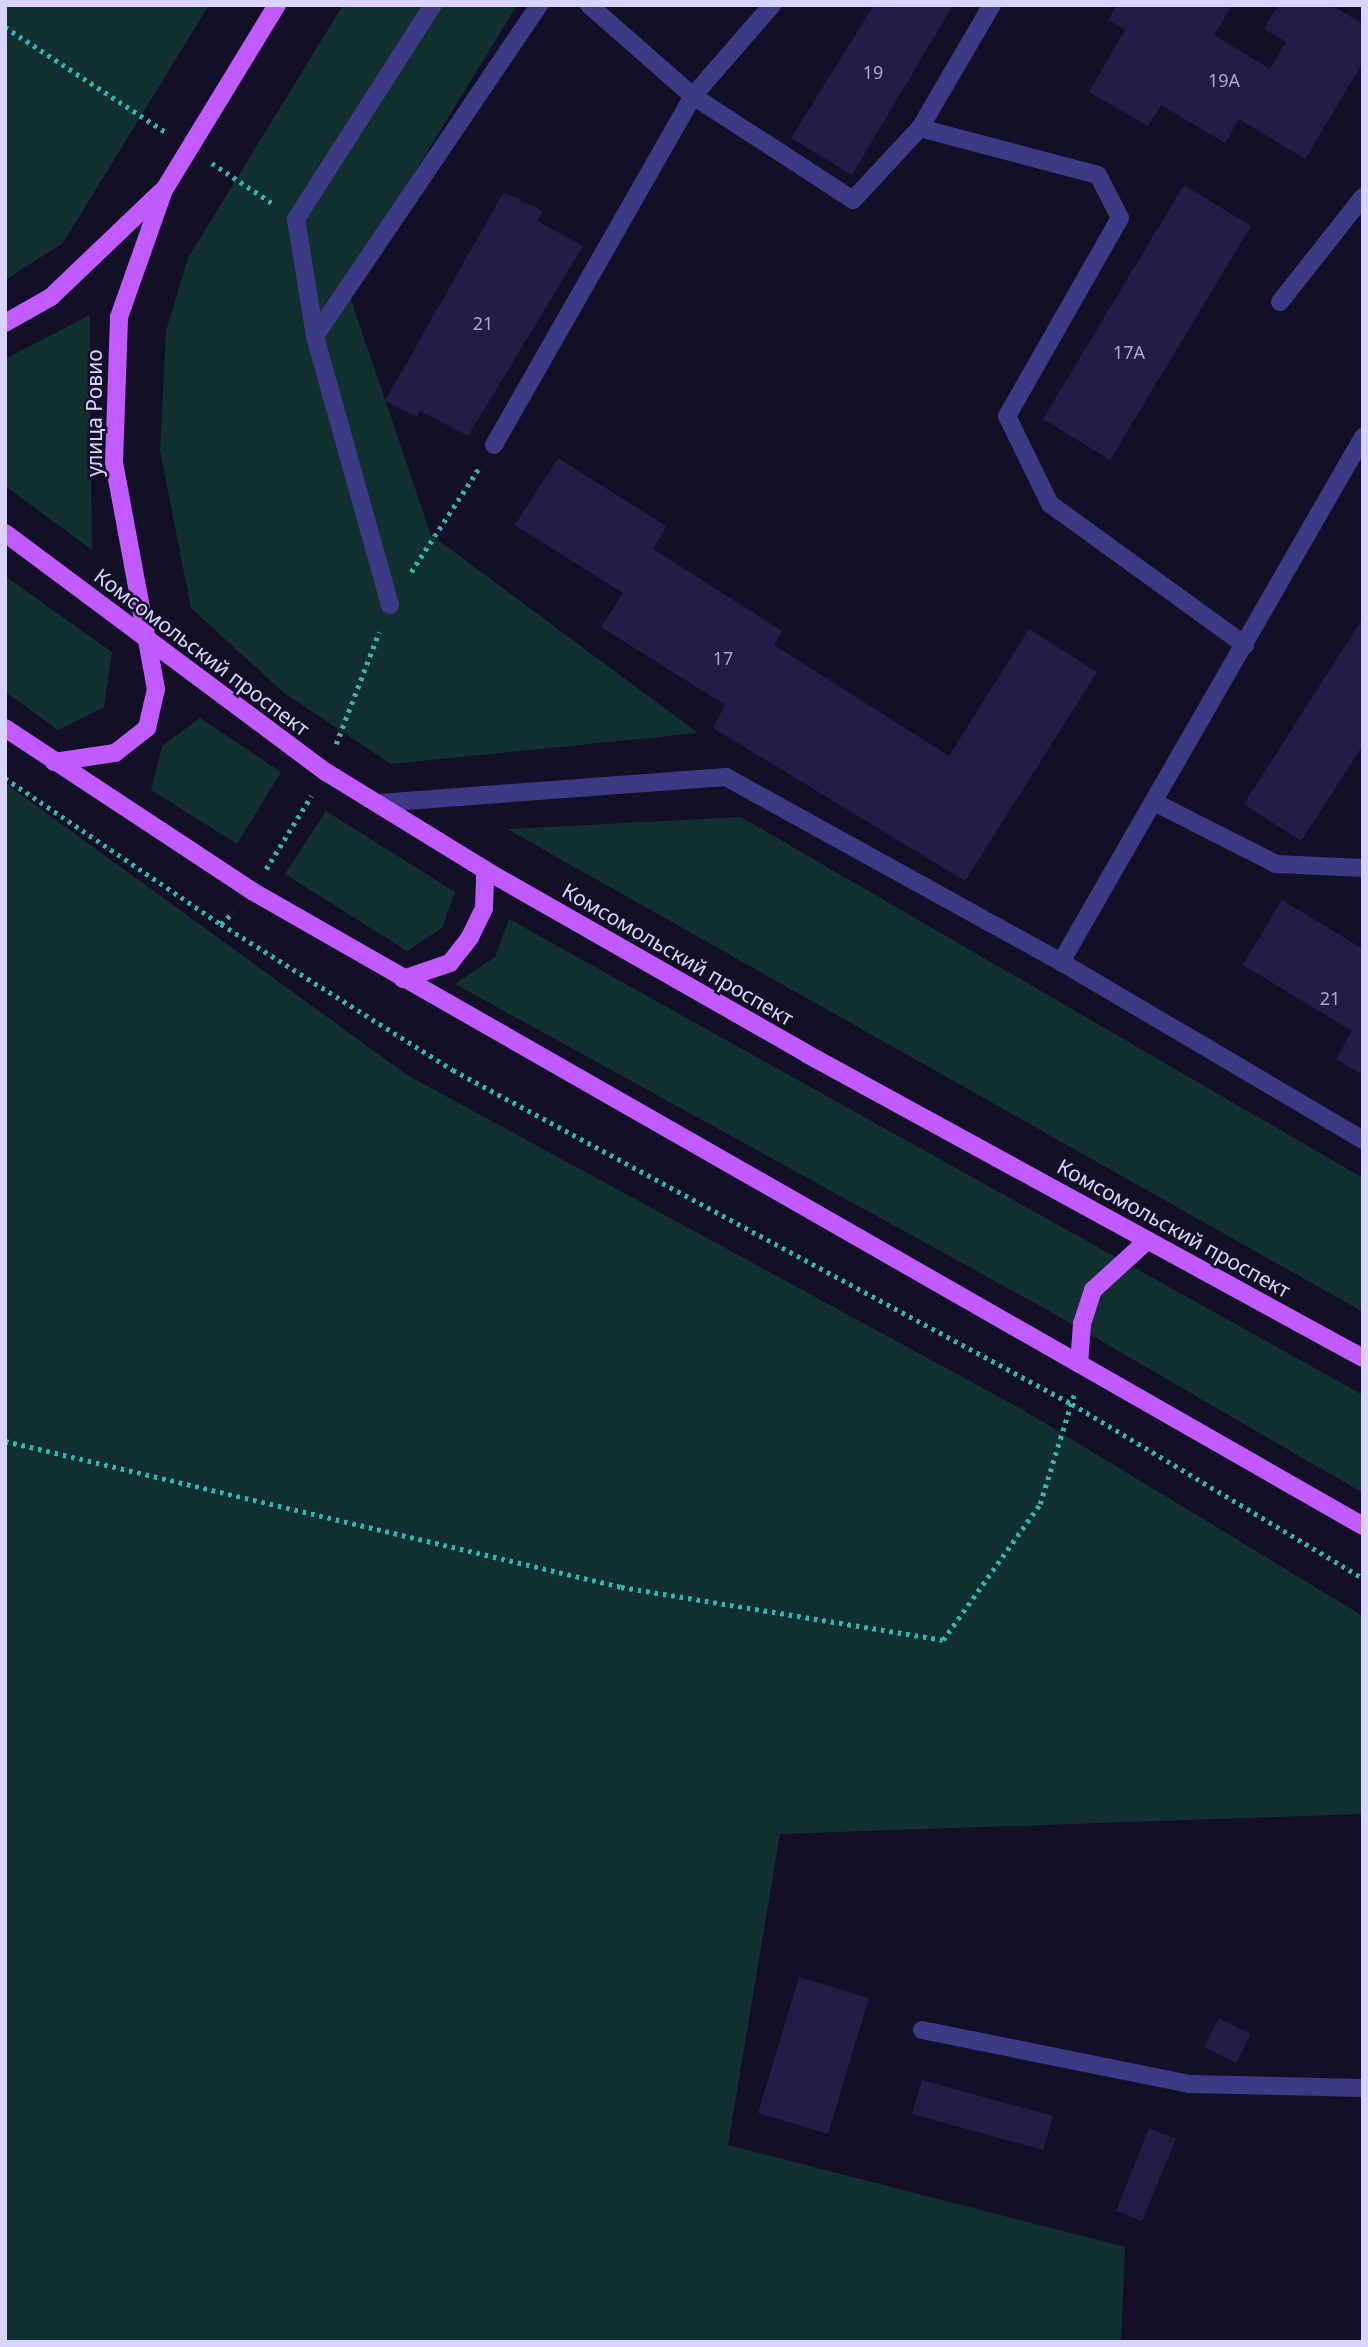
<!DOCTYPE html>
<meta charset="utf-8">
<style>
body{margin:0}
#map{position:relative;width:1368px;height:2347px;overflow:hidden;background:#130f26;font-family:"Noto Sans",sans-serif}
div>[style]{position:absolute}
.green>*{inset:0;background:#12302f}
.building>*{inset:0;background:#241b47}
.path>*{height:4.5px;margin-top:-2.25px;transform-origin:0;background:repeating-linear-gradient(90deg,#2fb8b0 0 3.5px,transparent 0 8.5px)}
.minor>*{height:18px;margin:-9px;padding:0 9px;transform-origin:9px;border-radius:9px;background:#3d3a85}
.major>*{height:18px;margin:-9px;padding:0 9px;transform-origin:9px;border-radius:9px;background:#c25bff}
span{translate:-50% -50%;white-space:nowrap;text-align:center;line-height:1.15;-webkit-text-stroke:5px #130f26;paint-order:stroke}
.number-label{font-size:18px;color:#aca6d1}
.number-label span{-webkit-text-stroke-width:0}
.street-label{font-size:21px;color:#d9d4ff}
.frame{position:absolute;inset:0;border:7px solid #d9d4ff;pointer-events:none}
</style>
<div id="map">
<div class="green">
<i style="clip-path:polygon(5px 5px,209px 5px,63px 243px,5px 280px)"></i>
<i style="clip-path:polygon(343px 5px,517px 5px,346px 285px,431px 535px,698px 733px,391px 764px,284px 693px,191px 608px,160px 451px,166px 331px,188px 258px)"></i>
<i style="clip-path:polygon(90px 315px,90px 404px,92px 550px,5px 486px,5px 359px)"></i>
<i style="clip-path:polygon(5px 576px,112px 652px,104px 707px,58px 730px,5px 692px)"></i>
<i style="clip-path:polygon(200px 718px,281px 772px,237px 844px,151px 790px,162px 746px)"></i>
<i style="clip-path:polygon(5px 783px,407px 1075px,1025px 1411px,1363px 1616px,1363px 1814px,780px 1834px,728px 2145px,1125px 2247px,1121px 2342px,5px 2342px)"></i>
<i style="clip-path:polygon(326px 811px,455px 892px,442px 928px,407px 951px,285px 874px)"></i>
<i style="clip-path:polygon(741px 817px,1363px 1178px,1363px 1312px,507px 829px)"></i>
<i style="clip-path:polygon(509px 919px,1363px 1395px,1363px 1493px,1053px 1313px,455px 984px,495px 957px)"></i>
</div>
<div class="building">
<i style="clip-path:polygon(874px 5px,953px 5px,852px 175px,791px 138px)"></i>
<i style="clip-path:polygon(1117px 5px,1232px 5px,1214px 35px,1270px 69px,1286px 42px,1264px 29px,1278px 5px,1331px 5px,1363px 24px,1363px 62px,1305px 159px,1239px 119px,1225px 143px,1161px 105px,1148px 126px,1089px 92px,1125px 30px,1108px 20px)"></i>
<i style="clip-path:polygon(1184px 185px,1251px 226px,1110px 460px,1043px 419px)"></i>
<i style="clip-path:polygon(504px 192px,543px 211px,537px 221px,583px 246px,468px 436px,420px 411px,417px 417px,385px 401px)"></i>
<i style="clip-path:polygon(558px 458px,666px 526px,653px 549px,782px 631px,774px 645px,949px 756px,1029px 629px,1097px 672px,965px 881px,713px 728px,725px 705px,601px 627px,623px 593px,515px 525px)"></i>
<i style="clip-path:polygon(1363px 618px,1363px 745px,1301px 841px,1244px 804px)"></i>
<i style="clip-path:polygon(1282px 900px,1363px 949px,1363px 1075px,1336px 1059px,1352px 1031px,1243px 965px)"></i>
<i style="clip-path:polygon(799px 1977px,869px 1998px,828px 2134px,758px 2113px)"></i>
<i style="clip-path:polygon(1219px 2018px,1251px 2034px,1236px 2063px,1204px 2047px)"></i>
<i style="clip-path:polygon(922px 2080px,1053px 2116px,1043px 2150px,912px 2114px)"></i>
<i style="clip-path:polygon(1149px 2128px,1176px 2139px,1142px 2221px,1116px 2211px)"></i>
</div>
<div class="path">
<i style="left:5px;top:27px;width:194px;rotate:33.2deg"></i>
<i style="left:212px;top:163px;width:72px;rotate:33.7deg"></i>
<i style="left:411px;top:572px;width:124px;rotate:-56.8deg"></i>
<i style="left:336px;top:744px;width:120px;rotate:-69deg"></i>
<i style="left:5px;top:778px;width:261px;rotate:34.1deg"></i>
<i style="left:221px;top:924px;width:274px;rotate:32.2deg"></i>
<i style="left:453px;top:1070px;width:703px;rotate:28.35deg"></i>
<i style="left:1072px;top:1404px;width:339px;rotate:30.9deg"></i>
<i style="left:266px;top:869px;width:86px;rotate:-58.3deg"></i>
<i style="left:221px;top:924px;width:17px;rotate:-45deg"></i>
<i style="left:5px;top:1441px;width:633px;rotate:13.33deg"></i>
<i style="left:621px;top:1587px;width:326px;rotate:9.3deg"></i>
<i style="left:943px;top:1640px;width:167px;rotate:-54.5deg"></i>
<i style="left:1040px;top:1504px;width:115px;rotate:-72.8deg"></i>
</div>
<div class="minor">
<i style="left:589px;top:5px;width:138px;rotate:41.2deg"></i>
<i style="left:693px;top:96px;width:191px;rotate:33deg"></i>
<i style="left:853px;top:200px;width:98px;rotate:-47.1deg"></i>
<i style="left:920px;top:128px;width:184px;rotate:14.8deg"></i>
<i style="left:1098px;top:175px;width:48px;rotate:62.9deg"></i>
<i style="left:1120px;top:218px;width:228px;rotate:119.7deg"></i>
<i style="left:1007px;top:416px;width:98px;rotate:64deg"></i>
<i style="left:1050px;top:504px;width:241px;rotate:35.9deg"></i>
<i style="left:920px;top:128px;width:143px;rotate:-59.7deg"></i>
<i style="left:1280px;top:302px;width:134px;rotate:-51.7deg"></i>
<i style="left:315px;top:336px;width:400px;rotate:-55.9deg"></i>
<i style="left:494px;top:445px;width:402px;rotate:-60.3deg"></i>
<i style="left:693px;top:96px;width:121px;rotate:-49deg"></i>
<i style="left:390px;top:605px;width:279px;rotate:-105.6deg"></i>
<i style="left:315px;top:336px;width:119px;rotate:-99.2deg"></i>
<i style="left:296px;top:219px;width:254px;rotate:-57.4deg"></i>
<i style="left:379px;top:803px;width:348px;rotate:-4.3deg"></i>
<i style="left:726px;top:777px;width:383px;rotate:28.9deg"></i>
<i style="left:1061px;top:962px;width:351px;rotate:30.5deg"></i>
<i style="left:1156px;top:803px;width:135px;rotate:26.9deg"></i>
<i style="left:1276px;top:864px;width:87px;rotate:2.6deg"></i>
<i style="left:1061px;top:962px;width:606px;rotate:-60.09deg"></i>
<i style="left:922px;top:2030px;width:273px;rotate:11.4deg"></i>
<i style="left:1190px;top:2084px;width:173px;rotate:1.3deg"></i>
</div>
<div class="major">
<i style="left:5px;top:323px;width:53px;rotate:-29.5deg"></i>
<i style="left:51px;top:297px;width:152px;rotate:-43.7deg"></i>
<i style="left:5px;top:533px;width:400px;rotate:36.7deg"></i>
<i style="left:326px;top:772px;width:187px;rotate:31.6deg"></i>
<i style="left:485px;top:870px;width:371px;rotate:29.7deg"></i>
<i style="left:807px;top:1054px;width:634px;rotate:28.67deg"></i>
<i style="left:5px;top:728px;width:296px;rotate:33.4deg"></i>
<i style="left:252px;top:891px;width:1280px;rotate:29.75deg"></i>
<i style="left:54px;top:762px;width:62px;rotate:-8.4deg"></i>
<i style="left:115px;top:753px;width:41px;rotate:-38deg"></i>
<i style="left:147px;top:728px;width:40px;rotate:-77deg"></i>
<i style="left:156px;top:689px;width:231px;rotate:-100.5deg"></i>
<i style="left:114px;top:462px;width:145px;rotate:-88deg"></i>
<i style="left:119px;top:317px;width:135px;rotate:-70.5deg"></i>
<i style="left:164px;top:190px;width:217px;rotate:-58.6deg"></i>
<i style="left:403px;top:979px;width:50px;rotate:-18.8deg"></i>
<i style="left:450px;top:963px;width:33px;rotate:-52deg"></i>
<i style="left:470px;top:937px;width:32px;rotate:-64deg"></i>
<i style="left:484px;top:908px;width:38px;rotate:-88deg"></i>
<i style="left:1079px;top:1364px;width:40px;rotate:-85.7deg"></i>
<i style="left:1082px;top:1324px;width:36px;rotate:-72deg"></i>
<i style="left:1093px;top:1290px;width:74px;rotate:-42.3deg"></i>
</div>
<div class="number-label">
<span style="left:873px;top:72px">19</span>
<span style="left:1224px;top:80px">19А</span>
<span style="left:483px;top:323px">21</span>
<span style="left:1129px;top:352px">17А</span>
<span style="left:723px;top:658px">17</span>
<span style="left:1330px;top:998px">21</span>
</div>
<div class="street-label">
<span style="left:94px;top:413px;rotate:-90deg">улица Ровио</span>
<span style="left:202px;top:652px;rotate:37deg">Комсомольский проспект</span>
<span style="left:678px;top:954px;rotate:30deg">Комсомольский проспект</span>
<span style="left:1174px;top:1228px;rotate:29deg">Комсомольский проспект</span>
</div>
<div class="frame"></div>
</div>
